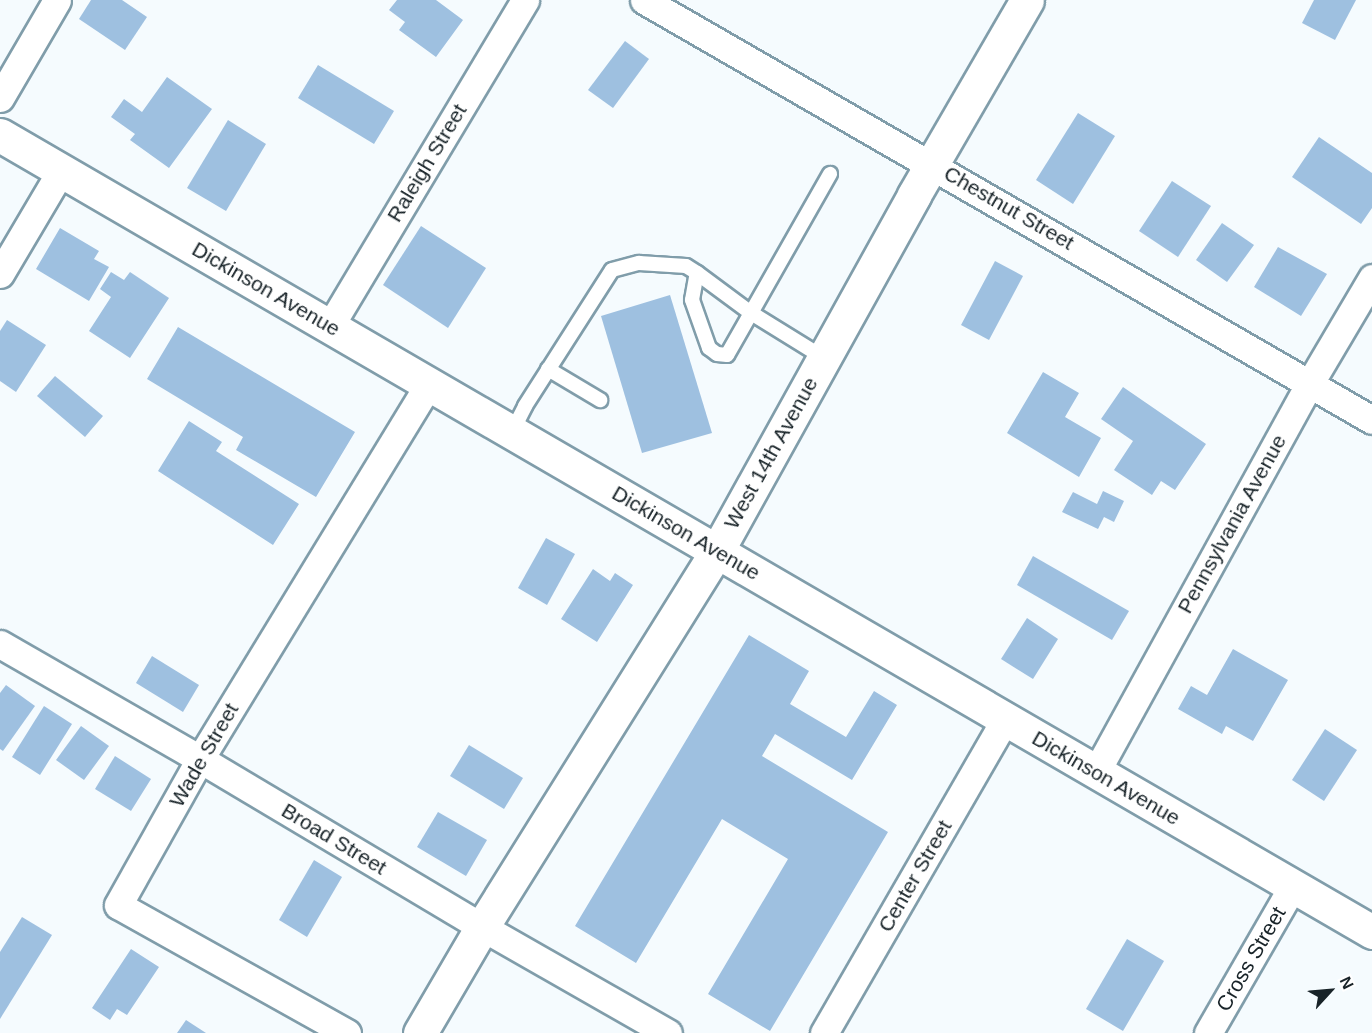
<!DOCTYPE html>
<style>
body{margin:0}
#map{position:relative;width:1372px;height:1033px;overflow:hidden;background:#f5fbfe;font-family:Helvetica,sans-serif}
div>[style]{position:absolute}
.building>*{inset:0;background:#9ec0e0}
.roads{filter:drop-shadow(2px 0 #809daa) drop-shadow(-2px 0 #809daa) drop-shadow(0 2px #809daa) drop-shadow(0 -2px #809daa)}
.service>*{height:14px;margin:-7px;padding:0 7px;transform-origin:7px;border-radius:7px;background:#fff}
.minor>*{height:27px;margin:-13.5px;padding:0 13.5px;transform-origin:13.5px;border-radius:13.5px;background:#fff}
.tertiary>*{height:33px;margin:-16.5px;padding:0 16.5px;transform-origin:16.5px;border-radius:16.5px;background:#fff}
.secondary>*{height:33px;margin:-16.5px;padding:0 16.5px;transform-origin:16.5px;border-radius:16.5px;background:#fff}
span{translate:-50% -50%;white-space:nowrap;text-align:center;line-height:1.15;-webkit-text-stroke:6px #fff;paint-order:stroke}
.street-label{font-size:21px;color:#182328}
.north{position:absolute;left:1300px;top:961px;width:60px;height:60px;-webkit-text-stroke:4px #fff;paint-order:stroke;rotate:64deg;font-size:16px;font-weight:700;line-height:24px;text-align:center;color:#182328}
.north::after{content:'';display:block;margin:auto;width:21px;height:27px;background:#182328;clip-path:polygon(50% 0,100% 100%,50% 72%,0 100%)}
</style>
<div id="map">
<div class="building">
<i style="clip-path:polygon(91px 0,122px 0,147px 17px,125px 50px,79px 19px)"></i>
<i style="clip-path:polygon(397px 0,436px 0,463px 20px,436px 57px,399px 30px,405px 22px,389px 10px)"></i>
<i style="clip-path:polygon(1314px 0,1356px 0,1335px 40px,1302px 23px)"></i>
<i style="clip-path:polygon(625px 41px,649px 59px,613px 108px,588px 90px)"></i>
<i style="clip-path:polygon(318px 65px,394px 111px,374px 144px,298px 98px)"></i>
<i style="clip-path:polygon(167px 77px,212px 109px,169px 168px,130px 140px,135px 134px,111px 117px,124px 99px,142px 112px)"></i>
<i style="clip-path:polygon(1078px 113px,1115px 136px,1073px 204px,1036px 180px)"></i>
<i style="clip-path:polygon(228px 120px,266px 144px,226px 211px,187px 188px)"></i>
<i style="clip-path:polygon(1319px 137px,1372px 173px,1372px 208px,1361px 224px,1292px 177px)"></i>
<i style="clip-path:polygon(1172px 181px,1211px 206px,1178px 257px,1139px 231px)"></i>
<i style="clip-path:polygon(1222px 223px,1254px 245px,1227px 282px,1196px 260px)"></i>
<i style="clip-path:polygon(421px 226px,486px 268px,448px 328px,383px 285px)"></i>
<i style="clip-path:polygon(60px 228px,99px 251px,94px 259px,109px 267px,89px 301px,36px 269px)"></i>
<i style="clip-path:polygon(1278px 247px,1327px 274px,1301px 316px,1254px 287px)"></i>
<i style="clip-path:polygon(995px 261px,1023px 276px,989px 340px,961px 325px)"></i>
<i style="clip-path:polygon(111px 272px,124px 280px,130px 272px,169px 298px,130px 358px,89px 331px,111px 297px,100px 289px)"></i>
<i style="clip-path:polygon(670px 295px,712px 433px,642px 453px,601px 316px)"></i>
<i style="clip-path:polygon(7px 320px,46px 345px,16px 392px,0 381px,0 331px)"></i>
<i style="clip-path:polygon(178px 327px,355px 432px,316px 497px,236px 450px,243px 437px,147px 379px)"></i>
<i style="clip-path:polygon(1043px 372px,1079px 393px,1065px 417px,1101px 438px,1079px 477px,1007px 433px)"></i>
<i style="clip-path:polygon(55px 376px,103px 416px,85px 437px,37px 396px)"></i>
<i style="clip-path:polygon(1123px 387px,1206px 444px,1175px 490px,1161px 481px,1152px 495px,1114px 470px,1133px 441px,1101px 419px)"></i>
<i style="clip-path:polygon(189px 421px,222px 442px,216px 451px,299px 504px,273px 545px,158px 471px)"></i>
<i style="clip-path:polygon(1103px 491px,1124px 501px,1114px 522px,1104px 517px,1098px 529px,1062px 512px,1073px 492px,1097px 504px)"></i>
<i style="clip-path:polygon(546px 538px,575px 554px,547px 605px,518px 588px)"></i>
<i style="clip-path:polygon(1033px 556px,1129px 611px,1112px 640px,1017px 585px)"></i>
<i style="clip-path:polygon(593px 569px,610px 581px,615px 573px,633px 585px,597px 642px,561px 619px)"></i>
<i style="clip-path:polygon(1027px 618px,1058px 639px,1033px 679px,1001px 659px)"></i>
<i style="clip-path:polygon(749px 635px,809px 671px,790px 704px,846px 737px,874px 691px,897px 705px,852px 780px,775px 734px,762px 756px,888px 832px,770px 1031px,708px 994px,788px 859px,722px 819px,636px 963px,575px 926px)"></i>
<i style="clip-path:polygon(1233px 649px,1288px 680px,1253px 741px,1226px 726px,1222px 734px,1178px 709px,1191px 686px,1207px 695px)"></i>
<i style="clip-path:polygon(152px 656px,199px 685px,183px 712px,136px 683px)"></i>
<i style="clip-path:polygon(6px 685px,35px 706px,3px 751px,0 749px,0 693px)"></i>
<i style="clip-path:polygon(44px 706px,72px 724px,40px 775px,12px 757px)"></i>
<i style="clip-path:polygon(81px 726px,109px 746px,84px 780px,56px 760px)"></i>
<i style="clip-path:polygon(1325px 729px,1357px 750px,1324px 801px,1292px 780px)"></i>
<i style="clip-path:polygon(469px 745px,523px 778px,504px 809px,450px 776px)"></i>
<i style="clip-path:polygon(115px 756px,151px 779px,131px 811px,95px 789px)"></i>
<i style="clip-path:polygon(438px 812px,487px 840px,466px 876px,417px 847px)"></i>
<i style="clip-path:polygon(314px 860px,342px 877px,307px 937px,279px 920px)"></i>
<i style="clip-path:polygon(22px 917px,52px 935px,0 1019px,0 952px)"></i>
<i style="clip-path:polygon(1127px 939px,1164px 961px,1123px 1031px,1086px 1009px)"></i>
<i style="clip-path:polygon(131px 949px,159px 967px,127px 1015px,117px 1009px,110px 1020px,92px 1008px)"></i>
<i style="clip-path:polygon(186px 1020px,206px 1033px,177px 1033px)"></i>
</div>
<div class="roads">
<div class="service">
<i style="left:824px;top:358px;width:86px;rotate:-148.3deg"></i>
<i style="left:751px;top:313px;width:160px;rotate:-60.4deg"></i>
<i style="left:548px;top:369px;width:61px;rotate:30.8deg"></i>
<i style="left:512px;top:432px;width:29px;rotate:-63deg"></i>
<i style="left:525px;top:406px;width:161px;rotate:-57.4deg"></i>
<i style="left:612px;top:270px;width:28px;rotate:-15deg"></i>
<i style="left:639px;top:263px;width:47px;rotate:3.7deg"></i>
<i style="left:686px;top:266px;width:13px;rotate:32deg"></i>
<i style="left:697px;top:273px;width:67px;rotate:36.5deg"></i>
<i style="left:751px;top:313px;width:48px;rotate:119.7deg"></i>
<i style="left:727px;top:355px;width:10px;rotate:-174deg"></i>
<i style="left:717px;top:354px;width:10px;rotate:-143deg"></i>
<i style="left:709px;top:348px;width:51px;rotate:-109.5deg"></i>
<i style="left:692px;top:300px;width:27px;rotate:-80deg"></i>
</div>
<div class="minor">
<i style="left:644px;top:0;width:840px;rotate:29.98deg"></i>
<i style="left:0;top:98px;width:113px;rotate:-59.8deg"></i>
<i style="left:0;top:274px;width:120px;rotate:-59.4deg"></i>
<i style="left:330px;top:326px;width:380px;rotate:-59.1deg"></i>
<i style="left:0;top:644px;width:231px;rotate:29.9deg"></i>
<i style="left:200px;top:759px;width:328px;rotate:30.8deg"></i>
<i style="left:482px;top:927px;width:214px;rotate:29.7deg"></i>
<i style="left:1096px;top:772px;width:444px;rotate:-61.2deg"></i>
<i style="left:1310px;top:383px;width:122px;rotate:-59.4deg"></i>
<i style="left:347px;top:1033px;width:262px;rotate:-150.8deg"></i>
<i style="left:118px;top:905px;width:167px;rotate:-60.7deg"></i>
<i style="left:200px;top:759px;width:439px;rotate:-58.6deg"></i>
<i style="left:824px;top:1033px;width:362px;rotate:-60deg"></i>
<i style="left:1208px;top:1033px;width:170px;rotate:-60deg"></i>
</div>
<div class="tertiary">
<i style="left:420px;top:1033px;width:123px;rotate:-59.7deg"></i>
<i style="left:482px;top:927px;width:443px;rotate:-58deg"></i>
</div>
<div class="secondary">
<i style="left:0;top:135px;width:1587px;rotate:30.15deg"></i>
<i style="left:717px;top:551px;width:407px;rotate:-61deg"></i>
<i style="left:914px;top:195px;width:225px;rotate:-59.9deg"></i>
</div>
</div>
<div class="street-label">
<span style="left:427px;top:163px;rotate:-59deg">Raleigh Street</span>
<span style="left:1009px;top:208px;rotate:30deg">Chestnut Street</span>
<span style="left:266px;top:289px;rotate:30deg">Dickinson Avenue</span>
<span style="left:771px;top:453px;rotate:-61deg">West 14th Avenue</span>
<span style="left:1232px;top:524px;rotate:-61deg">Pennsylvania Avenue</span>
<span style="left:686px;top:533px;rotate:30deg">Dickinson Avenue</span>
<span style="left:204px;top:755px;rotate:-60deg">Wade Street</span>
<span style="left:1106px;top:778px;rotate:30deg">Dickinson Avenue</span>
<span style="left:334px;top:839px;rotate:31deg">Broad Street</span>
<span style="left:915px;top:876px;rotate:-60deg">Center Street</span>
<span style="left:1251px;top:959px;rotate:-60deg">Cross Street</span>
</div>
<div class="north">N</div>
</div>
